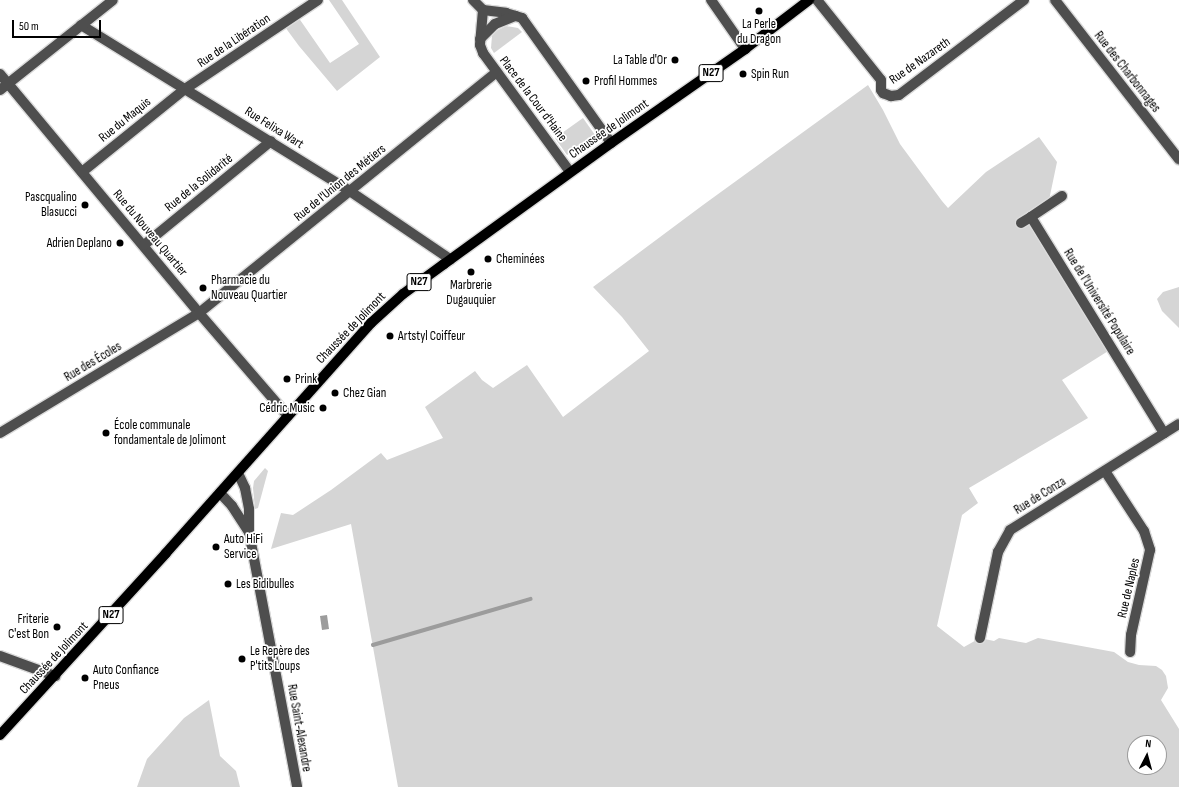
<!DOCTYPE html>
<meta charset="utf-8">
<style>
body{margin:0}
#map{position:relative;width:1179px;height:787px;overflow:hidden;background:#fff;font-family:"Sofia Sans Condensed",sans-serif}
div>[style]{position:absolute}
.green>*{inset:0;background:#d5d5d5}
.water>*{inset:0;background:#9c9c9c}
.stream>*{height:3.5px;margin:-1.75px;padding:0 1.75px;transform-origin:1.75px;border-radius:1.75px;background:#9c9c9c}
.roads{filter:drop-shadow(1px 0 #dbdbdb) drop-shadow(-1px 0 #dbdbdb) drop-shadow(0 1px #dbdbdb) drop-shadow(0 -1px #dbdbdb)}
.minor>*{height:10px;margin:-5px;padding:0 5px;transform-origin:5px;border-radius:5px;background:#4e4e4e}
.major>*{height:10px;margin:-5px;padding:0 5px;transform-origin:5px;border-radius:5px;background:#000}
.dots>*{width:11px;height:11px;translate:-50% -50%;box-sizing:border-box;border:2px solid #fff;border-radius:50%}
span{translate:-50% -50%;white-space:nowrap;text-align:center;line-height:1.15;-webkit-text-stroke:3.5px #fff;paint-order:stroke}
.shield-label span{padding:1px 3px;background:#fff;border:1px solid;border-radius:3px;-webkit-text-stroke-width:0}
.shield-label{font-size:12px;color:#000;font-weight:700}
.poi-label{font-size:13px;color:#000}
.right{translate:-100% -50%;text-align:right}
.left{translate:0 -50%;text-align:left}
.street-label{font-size:13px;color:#000}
.north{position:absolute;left:1127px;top:735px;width:40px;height:40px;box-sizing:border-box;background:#fff;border:1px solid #999;border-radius:50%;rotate:6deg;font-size:11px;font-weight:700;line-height:16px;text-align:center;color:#000}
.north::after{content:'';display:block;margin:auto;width:14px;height:18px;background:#000;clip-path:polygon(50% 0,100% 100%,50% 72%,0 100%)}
.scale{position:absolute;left:12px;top:20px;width:89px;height:18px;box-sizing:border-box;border:2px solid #000;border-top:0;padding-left:5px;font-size:12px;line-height:14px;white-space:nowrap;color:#000;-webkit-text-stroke:3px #fff;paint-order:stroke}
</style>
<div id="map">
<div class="green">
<i style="clip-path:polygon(329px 0,342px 0,380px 57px,337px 91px,299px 46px,285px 27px,296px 14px,330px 63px,359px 44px)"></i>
<i style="clip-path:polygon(506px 26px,518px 28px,522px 32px,494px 53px,491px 48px,492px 36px,496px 31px)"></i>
<i style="clip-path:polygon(evenodd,868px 85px,883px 110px,900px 144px,942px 201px,948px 208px,986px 172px,1039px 137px,1057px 162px,1048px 205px,1031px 217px,1113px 348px,1062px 380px,1088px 418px,969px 488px,978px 503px,962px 515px,937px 626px,964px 647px,980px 638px,994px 641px,999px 638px,1026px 643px,1038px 638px,1114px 652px,1128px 662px,1139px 665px,1156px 666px,1162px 670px,1166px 676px,1168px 688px,1161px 700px,1179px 729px,1179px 787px,398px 787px,351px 524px,271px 549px,281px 513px,293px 515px,331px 490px,381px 453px,387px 460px,443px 438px,425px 407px,475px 371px,482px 380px,493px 388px,527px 365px,563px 417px,649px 351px,622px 317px,593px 287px,703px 205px,868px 85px,1135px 743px,1159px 743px,1159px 767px,1135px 767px,1135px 743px)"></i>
<i style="clip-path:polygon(583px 118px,595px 135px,567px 155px,555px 138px)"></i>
<i style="clip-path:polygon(1179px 287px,1179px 328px,1162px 311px,1157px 299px,1163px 292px)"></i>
<i style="clip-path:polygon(265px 468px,268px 471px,258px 508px,255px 509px,253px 488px,254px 481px)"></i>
<i style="clip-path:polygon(209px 700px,220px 756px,236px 771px,240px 787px,137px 787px,147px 759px,184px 718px)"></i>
</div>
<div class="water">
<i style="clip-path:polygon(327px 615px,329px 629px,322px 630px,320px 616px)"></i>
</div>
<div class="stream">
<i style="left:373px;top:645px;width:164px;rotate:-16.3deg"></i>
</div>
<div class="roads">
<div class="minor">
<i style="left:473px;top:0;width:14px;rotate:45deg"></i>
<i style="left:711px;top:0;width:60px;rotate:55.2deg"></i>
<i style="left:817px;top:0;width:102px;rotate:51.3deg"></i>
<i style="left:881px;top:80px;width:10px;rotate:90deg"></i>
<i style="left:881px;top:90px;width:4px;rotate:56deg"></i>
<i style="left:883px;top:93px;width:9px;rotate:21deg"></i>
<i style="left:891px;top:96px;width:8px;rotate:-7deg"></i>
<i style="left:899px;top:95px;width:157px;rotate:-37.2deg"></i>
<i style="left:1055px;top:0;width:202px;rotate:52.1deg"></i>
<i style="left:483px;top:10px;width:23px;rotate:7deg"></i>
<i style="left:506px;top:13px;width:17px;rotate:17deg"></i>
<i style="left:522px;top:18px;width:153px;rotate:54.5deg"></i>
<i style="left:483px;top:10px;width:35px;rotate:95deg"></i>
<i style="left:480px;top:45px;width:9px;rotate:69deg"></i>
<i style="left:483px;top:53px;width:147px;rotate:53.8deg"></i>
<i style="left:81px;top:25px;width:317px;rotate:31.7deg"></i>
<i style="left:351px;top:192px;width:120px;rotate:34.1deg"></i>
<i style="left:480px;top:39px;width:21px;rotate:-45deg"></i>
<i style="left:495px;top:24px;width:22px;rotate:-22deg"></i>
<i style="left:0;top:74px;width:311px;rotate:50.2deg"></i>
<i style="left:199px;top:313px;width:136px;rotate:49.2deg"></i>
<i style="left:0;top:90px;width:144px;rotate:-38.5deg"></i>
<i style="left:82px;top:172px;width:132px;rotate:-38.9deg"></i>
<i style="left:185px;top:89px;width:160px;rotate:-33.8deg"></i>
<i style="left:1062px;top:196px;width:37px;rotate:146deg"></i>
<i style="left:1031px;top:217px;width:254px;rotate:58.4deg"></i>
<i style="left:1021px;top:223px;width:12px;rotate:-31deg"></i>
<i style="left:144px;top:245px;width:164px;rotate:-39.3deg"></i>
<i style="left:0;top:433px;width:232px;rotate:-31.1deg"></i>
<i style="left:199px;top:313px;width:383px;rotate:-39deg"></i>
<i style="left:1105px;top:471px;width:72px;rotate:57deg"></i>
<i style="left:1144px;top:531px;width:20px;rotate:72deg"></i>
<i style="left:1150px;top:550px;width:87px;rotate:102.6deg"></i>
<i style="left:1131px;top:635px;width:17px;rotate:93deg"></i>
<i style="left:238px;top:473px;width:17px;rotate:65deg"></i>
<i style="left:245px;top:488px;width:21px;rotate:79deg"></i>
<i style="left:249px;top:509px;width:23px;rotate:90deg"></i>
<i style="left:249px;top:532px;width:259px;rotate:79.3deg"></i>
<i style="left:220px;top:493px;width:18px;rotate:47deg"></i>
<i style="left:232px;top:506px;width:31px;rotate:57deg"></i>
<i style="left:980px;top:638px;width:88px;rotate:-78.2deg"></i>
<i style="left:998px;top:552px;width:25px;rotate:-61deg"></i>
<i style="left:1010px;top:530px;width:199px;rotate:-32.1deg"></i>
<i style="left:0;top:656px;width:59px;rotate:20deg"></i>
</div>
<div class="major">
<i style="left:0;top:735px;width:246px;rotate:-47.6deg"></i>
<i style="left:166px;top:553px;width:308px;rotate:-48.3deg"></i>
<i style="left:371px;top:323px;width:43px;rotate:-42.2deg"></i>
<i style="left:403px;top:294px;width:51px;rotate:-36.2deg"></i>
<i style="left:444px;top:264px;width:206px;rotate:-35.9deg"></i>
<i style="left:611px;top:143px;width:164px;rotate:-35deg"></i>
<i style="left:745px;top:49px;width:81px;rotate:-37.4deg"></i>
</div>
</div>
<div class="dots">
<i style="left:759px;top:11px;background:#000"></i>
<i style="left:675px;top:60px;background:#000"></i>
<i style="left:743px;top:74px;background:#000"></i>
<i style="left:586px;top:81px;background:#000"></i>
<i style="left:85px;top:205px;background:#000"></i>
<i style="left:120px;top:243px;background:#000"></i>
<i style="left:488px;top:259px;background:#000"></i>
<i style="left:471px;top:272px;background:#000"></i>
<i style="left:203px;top:288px;background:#000"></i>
<i style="left:390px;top:336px;background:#000"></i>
<i style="left:287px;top:379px;background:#000"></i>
<i style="left:335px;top:393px;background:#000"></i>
<i style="left:323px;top:408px;background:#000"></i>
<i style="left:106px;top:433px;background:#000"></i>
<i style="left:216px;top:547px;background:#000"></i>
<i style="left:228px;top:584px;background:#000"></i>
<i style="left:57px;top:627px;background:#000"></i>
<i style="left:242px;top:659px;background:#000"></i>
<i style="left:85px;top:678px;background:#000"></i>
</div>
<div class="shield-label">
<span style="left:711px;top:73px">N27</span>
<span style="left:419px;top:282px">N27</span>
<span style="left:111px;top:615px">N27</span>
</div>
<div class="poi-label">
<span style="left:759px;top:32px">La Perle<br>du Dragon</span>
<span class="right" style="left:667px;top:60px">La Table d'Or</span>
<span class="left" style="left:751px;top:74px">Spin Run</span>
<span class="left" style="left:594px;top:81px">Profil Hommes</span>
<span class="right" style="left:77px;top:205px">Pascqualino<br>Blasucci</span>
<span class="right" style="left:112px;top:243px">Adrien Deplano</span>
<span class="left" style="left:496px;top:259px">Cheminées</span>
<span class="left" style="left:211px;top:288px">Pharmacie du<br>Nouveau Quartier</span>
<span style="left:471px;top:293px">Marbrerie<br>Dugauquier</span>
<span class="left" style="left:398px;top:336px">Artstyl Coiffeur</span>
<span class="left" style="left:295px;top:379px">Prink</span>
<span class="left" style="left:343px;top:393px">Chez Gian</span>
<span class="right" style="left:315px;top:408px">Cédric Music</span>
<span class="left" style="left:114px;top:433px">École communale<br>fondamentale de Jolimont</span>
<span class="left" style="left:224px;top:547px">Auto HiFi<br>Service</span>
<span class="left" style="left:236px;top:584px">Les Bidibulles</span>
<span class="right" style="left:49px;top:627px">Friterie<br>C'est Bon</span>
<span class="left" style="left:250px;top:659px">Le Repère des<br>P'tits Loups</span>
<span class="left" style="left:93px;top:678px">Auto Confiance<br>Pneus</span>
</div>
<div class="street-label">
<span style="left:234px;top:41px;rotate:-34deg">Rue de la Libération</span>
<span style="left:920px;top:61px;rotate:-35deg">Rue de Nazareth</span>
<span style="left:1127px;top:72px;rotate:52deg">Rue des Charbonnages</span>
<span style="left:533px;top:99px;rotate:53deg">Place de la Cour d'Haine</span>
<span style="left:125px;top:120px;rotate:-39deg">Rue du Maquis</span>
<span style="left:274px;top:128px;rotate:32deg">Rue Felixa Wart</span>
<span style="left:609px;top:129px;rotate:-35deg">Chaussée de Jolimont</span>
<span style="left:199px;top:183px;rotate:-39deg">Rue de la Solidarité</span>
<span style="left:340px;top:183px;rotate:-39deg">Rue de l'Union des Métiers</span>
<span style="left:150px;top:233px;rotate:50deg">Rue du Nouveau Quartier</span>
<span style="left:1099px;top:302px;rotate:58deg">Rue de l'Université Populaire</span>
<span style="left:351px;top:328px;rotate:-46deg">Chaussée de Jolimont</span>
<span style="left:93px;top:362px;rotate:-31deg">Rue des Écoles</span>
<span style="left:1040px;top:496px;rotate:-32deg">Rue de Conza</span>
<span style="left:1129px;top:588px;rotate:-77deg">Rue de Naples</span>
<span style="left:54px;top:658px;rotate:-47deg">Chaussée de Jolimont</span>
<span style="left:299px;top:728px;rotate:80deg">Rue Saint-Alexandre</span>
</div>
<div class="north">N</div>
<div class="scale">50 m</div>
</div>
